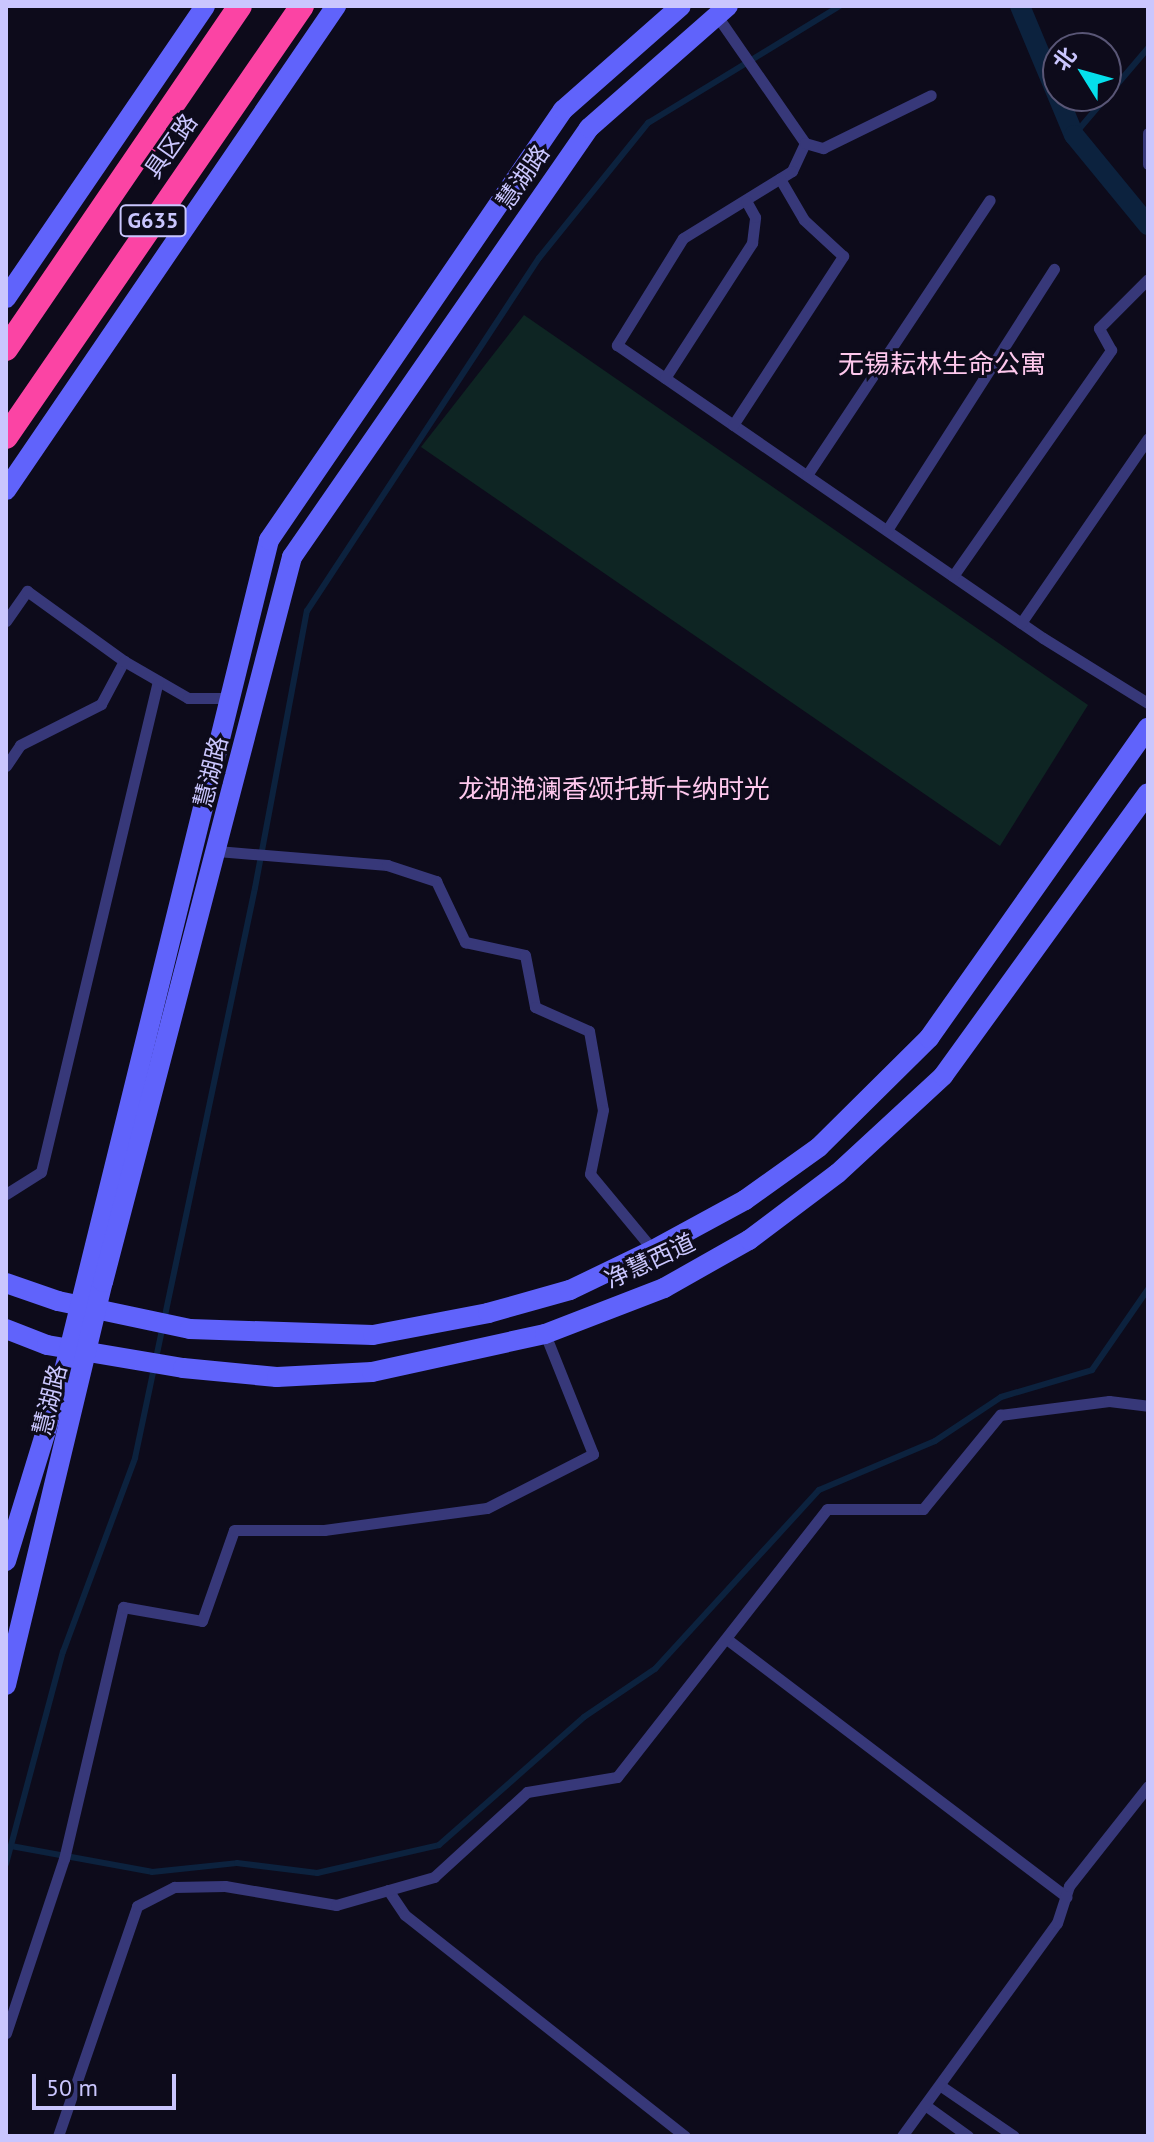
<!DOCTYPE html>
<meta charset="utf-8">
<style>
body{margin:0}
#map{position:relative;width:1154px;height:2142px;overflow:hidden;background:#0d0b1b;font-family:"PT Sans","Noto Sans SC",sans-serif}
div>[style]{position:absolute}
.green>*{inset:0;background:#0e2523}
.stream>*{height:6px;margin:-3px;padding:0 3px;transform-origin:3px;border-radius:3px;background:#0c223e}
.canal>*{height:20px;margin:-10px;padding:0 10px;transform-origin:10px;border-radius:10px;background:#0c223e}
.lane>*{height:11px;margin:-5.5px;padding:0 5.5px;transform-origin:5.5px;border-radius:5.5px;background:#373879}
.secondary>*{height:20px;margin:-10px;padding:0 10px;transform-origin:10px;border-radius:10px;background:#6063fb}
.highway>*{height:24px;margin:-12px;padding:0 12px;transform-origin:12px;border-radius:12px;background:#fb44a4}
span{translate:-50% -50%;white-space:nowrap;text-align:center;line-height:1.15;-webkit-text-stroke:6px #0d0b1b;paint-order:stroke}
.shield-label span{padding:2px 6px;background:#0d0b1b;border:2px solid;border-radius:6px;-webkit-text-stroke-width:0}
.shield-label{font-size:22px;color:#cac6fe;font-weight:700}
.street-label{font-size:24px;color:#cac6fe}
.neighbourhood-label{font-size:26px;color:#fec8ed}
.frame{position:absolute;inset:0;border:8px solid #cac6fe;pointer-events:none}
.north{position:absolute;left:1042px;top:32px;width:80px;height:80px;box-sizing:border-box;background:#0d0b1b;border:2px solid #595676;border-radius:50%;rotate:307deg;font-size:22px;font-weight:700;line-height:32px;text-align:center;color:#cac6fe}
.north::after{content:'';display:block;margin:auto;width:28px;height:36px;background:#05dfeb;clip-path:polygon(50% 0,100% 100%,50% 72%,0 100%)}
.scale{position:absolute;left:32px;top:2074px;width:144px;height:36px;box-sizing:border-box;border:4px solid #cac6fe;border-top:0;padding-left:10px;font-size:24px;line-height:28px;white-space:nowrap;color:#cac6fe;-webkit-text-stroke:6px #0d0b1b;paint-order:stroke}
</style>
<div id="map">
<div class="green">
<i style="clip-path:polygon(524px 315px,1088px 705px,1000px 846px,421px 447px)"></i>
</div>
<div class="stream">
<i style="left:1074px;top:135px;width:114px;rotate:-49.6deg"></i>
<i style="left:11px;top:1846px;width:143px;rotate:10.4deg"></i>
<i style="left:152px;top:1872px;width:85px;rotate:-6deg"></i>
<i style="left:237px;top:1863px;width:81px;rotate:7.1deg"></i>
<i style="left:317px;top:1873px;width:125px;rotate:-12.9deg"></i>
<i style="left:439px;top:1845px;width:193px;rotate:-41.4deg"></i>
<i style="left:584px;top:1717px;width:86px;rotate:-34.1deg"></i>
<i style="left:655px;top:1669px;width:243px;rotate:-47.5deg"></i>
<i style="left:819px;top:1490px;width:126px;rotate:-22.9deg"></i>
<i style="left:935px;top:1441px;width:79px;rotate:-33.7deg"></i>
<i style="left:1001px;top:1397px;width:95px;rotate:-16.5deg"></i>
<i style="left:1092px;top:1370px;width:98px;rotate:-55.3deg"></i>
<i style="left:6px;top:1864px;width:220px;rotate:-75deg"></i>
<i style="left:63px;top:1652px;width:207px;rotate:-69.6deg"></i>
<i style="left:135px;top:1458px;width:582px;rotate:-78.11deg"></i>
<i style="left:255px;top:888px;width:282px;rotate:-79.4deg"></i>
<i style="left:307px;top:611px;width:422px;rotate:-56.7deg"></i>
<i style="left:539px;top:258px;width:174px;rotate:-51.1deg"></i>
<i style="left:648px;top:123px;width:225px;rotate:-31.4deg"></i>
</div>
<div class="canal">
<i style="left:1020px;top:6px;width:140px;rotate:67.3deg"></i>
<i style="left:1074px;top:135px;width:117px;rotate:50.6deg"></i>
</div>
<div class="lane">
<i style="left:715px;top:13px;width:158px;rotate:55.3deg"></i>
<i style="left:805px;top:143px;width:31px;rotate:115deg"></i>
<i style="left:792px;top:171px;width:128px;rotate:148.4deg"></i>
<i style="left:683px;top:238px;width:126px;rotate:121.7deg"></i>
<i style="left:617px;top:345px;width:517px;rotate:34.52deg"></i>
<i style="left:1043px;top:638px;width:123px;rotate:31.8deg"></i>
<i style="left:1148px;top:133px;width:31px;rotate:90deg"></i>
<i style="left:805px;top:143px;width:19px;rotate:16deg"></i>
<i style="left:823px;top:148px;width:120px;rotate:-26.1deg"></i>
<i style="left:665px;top:378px;width:161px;rotate:-57.2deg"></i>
<i style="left:752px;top:243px;width:26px;rotate:-83deg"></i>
<i style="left:755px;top:217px;width:18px;rotate:-119deg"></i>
<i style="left:733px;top:425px;width:202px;rotate:-56.9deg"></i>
<i style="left:843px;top:256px;width:53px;rotate:-137.3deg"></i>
<i style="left:804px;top:220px;width:48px;rotate:-120.3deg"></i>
<i style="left:807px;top:475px;width:330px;rotate:-56.4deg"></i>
<i style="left:887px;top:530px;width:310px;rotate:-57.4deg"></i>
<i style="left:953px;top:576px;width:276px;rotate:-55deg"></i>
<i style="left:1111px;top:350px;width:25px;rotate:-119deg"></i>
<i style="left:1099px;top:328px;width:69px;rotate:-45deg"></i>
<i style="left:6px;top:621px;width:37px;rotate:-55deg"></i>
<i style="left:27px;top:591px;width:120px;rotate:35.8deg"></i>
<i style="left:1021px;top:623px;width:224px;rotate:-55.5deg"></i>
<i style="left:6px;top:766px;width:25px;rotate:-56deg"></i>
<i style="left:20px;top:745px;width:91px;rotate:-26.8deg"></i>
<i style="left:101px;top:704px;width:49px;rotate:-61.9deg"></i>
<i style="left:124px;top:661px;width:74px;rotate:30deg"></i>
<i style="left:188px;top:698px;width:39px"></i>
<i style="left:217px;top:851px;width:171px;rotate:4.7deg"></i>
<i style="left:387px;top:865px;width:52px;rotate:18.1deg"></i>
<i style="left:436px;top:881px;width:68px;rotate:64.6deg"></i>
<i style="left:465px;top:942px;width:61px;rotate:12.2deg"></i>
<i style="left:525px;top:955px;width:53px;rotate:79.1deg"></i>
<i style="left:535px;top:1007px;width:59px;rotate:24deg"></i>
<i style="left:589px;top:1031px;width:80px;rotate:80deg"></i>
<i style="left:603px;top:1110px;width:65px;rotate:101.5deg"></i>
<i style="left:590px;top:1174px;width:99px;rotate:50.3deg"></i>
<i style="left:6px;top:1194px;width:41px;rotate:-32.2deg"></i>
<i style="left:41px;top:1172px;width:505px;rotate:-76.6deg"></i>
<i style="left:728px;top:1640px;width:425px;rotate:37.2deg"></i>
<i style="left:388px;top:1890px;width:30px;rotate:56deg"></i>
<i style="left:405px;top:1915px;width:357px;rotate:38.3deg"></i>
<i style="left:6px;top:2033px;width:183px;rotate:-71.6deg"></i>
<i style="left:64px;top:1859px;width:259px;rotate:-76.8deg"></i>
<i style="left:123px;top:1607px;width:80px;rotate:10deg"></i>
<i style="left:202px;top:1621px;width:96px;rotate:-70.6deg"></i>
<i style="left:234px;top:1530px;width:90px"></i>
<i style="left:324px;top:1530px;width:164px;rotate:-7.7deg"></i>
<i style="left:487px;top:1508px;width:119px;rotate:-27deg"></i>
<i style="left:593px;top:1454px;width:129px;rotate:-111.8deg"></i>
<i style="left:941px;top:2086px;width:88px;rotate:34.4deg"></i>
<i style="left:925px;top:2105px;width:53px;rotate:35.8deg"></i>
<i style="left:58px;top:2136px;width:243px;rotate:-71deg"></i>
<i style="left:137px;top:1906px;width:42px;rotate:-27.2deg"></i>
<i style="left:174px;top:1887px;width:51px;rotate:-1.1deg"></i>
<i style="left:225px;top:1886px;width:113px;rotate:9.7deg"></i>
<i style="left:336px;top:1905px;width:102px;rotate:-15.9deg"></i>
<i style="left:434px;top:1877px;width:126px;rotate:-42.4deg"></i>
<i style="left:527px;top:1792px;width:91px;rotate:-9.5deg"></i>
<i style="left:617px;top:1777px;width:340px;rotate:-51.9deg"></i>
<i style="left:827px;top:1509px;width:96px"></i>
<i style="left:923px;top:1509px;width:122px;rotate:-50.7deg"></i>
<i style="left:1000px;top:1415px;width:110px;rotate:-7.3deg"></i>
<i style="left:1109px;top:1401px;width:39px;rotate:7deg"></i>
<i style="left:902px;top:2136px;width:263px;rotate:-54deg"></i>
<i style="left:1057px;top:1923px;width:39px;rotate:-72deg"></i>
<i style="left:1069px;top:1886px;width:127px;rotate:-51.7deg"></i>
</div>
<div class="secondary">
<i style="left:6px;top:298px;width:353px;rotate:-55.7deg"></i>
<i style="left:6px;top:490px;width:586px;rotate:-55.71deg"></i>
<i style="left:6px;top:1283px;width:55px;rotate:19.1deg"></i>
<i style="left:58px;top:1301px;width:135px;rotate:12deg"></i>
<i style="left:190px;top:1329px;width:183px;rotate:1.9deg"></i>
<i style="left:373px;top:1335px;width:117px;rotate:-10.8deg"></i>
<i style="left:488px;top:1313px;width:85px;rotate:-15.7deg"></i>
<i style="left:570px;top:1290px;width:92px;rotate:-25.7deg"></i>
<i style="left:653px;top:1250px;width:105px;rotate:-28.5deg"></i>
<i style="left:745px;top:1200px;width:91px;rotate:-35.6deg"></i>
<i style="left:819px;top:1147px;width:155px;rotate:-44.7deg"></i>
<i style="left:929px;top:1038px;width:380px;rotate:-54.8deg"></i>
<i style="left:6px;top:1329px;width:44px;rotate:21.3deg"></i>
<i style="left:47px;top:1345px;width:138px;rotate:9.6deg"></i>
<i style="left:183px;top:1368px;width:94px;rotate:5.5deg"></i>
<i style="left:277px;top:1377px;width:95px;rotate:-3deg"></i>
<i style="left:372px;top:1372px;width:177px;rotate:-12.4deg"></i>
<i style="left:545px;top:1334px;width:128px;rotate:-21.1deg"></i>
<i style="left:664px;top:1288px;width:98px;rotate:-29.5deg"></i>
<i style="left:749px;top:1240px;width:111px;rotate:-37deg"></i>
<i style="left:838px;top:1173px;width:143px;rotate:-42.7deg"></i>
<i style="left:943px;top:1076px;width:349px;rotate:-54.1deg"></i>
<i style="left:6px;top:1561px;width:190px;rotate:-72.9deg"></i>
<i style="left:62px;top:1379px;width:864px;rotate:-76.14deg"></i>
<i style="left:269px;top:540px;width:521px;rotate:-55.64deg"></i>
<i style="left:563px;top:110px;width:157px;rotate:-41.4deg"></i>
<i style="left:6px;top:1685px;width:415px;rotate:-76.5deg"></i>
<i style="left:103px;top:1282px;width:749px;rotate:-75.39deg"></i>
<i style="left:292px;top:557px;width:522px;rotate:-55.3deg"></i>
<i style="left:589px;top:128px;width:185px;rotate:-41.3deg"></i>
</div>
<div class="highway">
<i style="left:6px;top:349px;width:415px;rotate:-55.7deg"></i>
<i style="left:6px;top:437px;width:523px;rotate:-55.52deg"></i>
</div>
<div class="shield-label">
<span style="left:153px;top:221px">G635</span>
</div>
<div class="street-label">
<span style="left:171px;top:146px;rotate:-55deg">具区路</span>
<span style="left:523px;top:177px;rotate:-55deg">慧湖路</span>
<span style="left:211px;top:772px;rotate:-76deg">慧湖路</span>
<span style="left:650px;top:1261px;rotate:-25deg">净慧西道</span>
<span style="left:50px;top:1400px;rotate:-76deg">慧湖路</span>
</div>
<div class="neighbourhood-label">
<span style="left:942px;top:364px">无锡耘林生命公寓</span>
<span style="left:614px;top:789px">龙湖滟澜香颂托斯卡纳时光</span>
</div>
<div class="frame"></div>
<div class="north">北</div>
<div class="scale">50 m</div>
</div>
